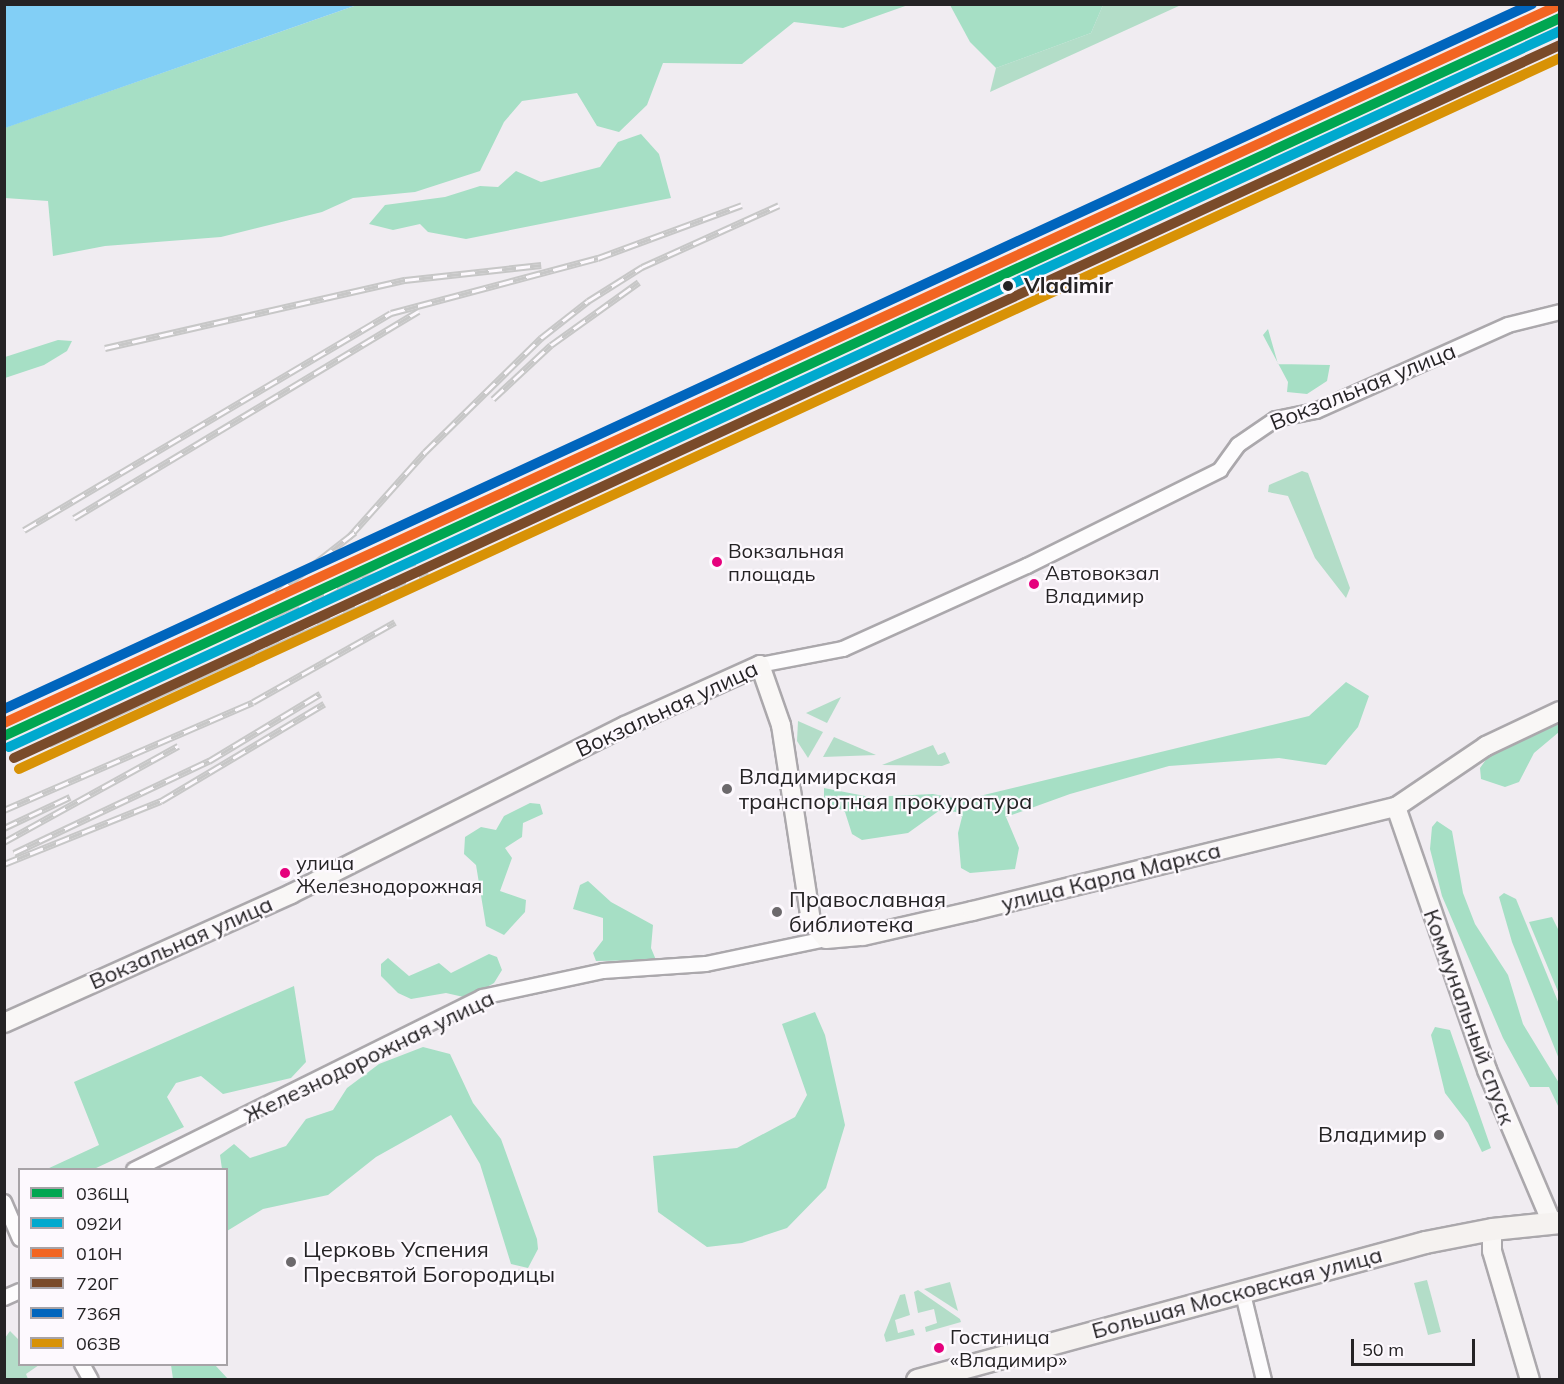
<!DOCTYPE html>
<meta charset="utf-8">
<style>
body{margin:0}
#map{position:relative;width:1564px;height:1384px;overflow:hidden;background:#f0ecf1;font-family:Mulish,sans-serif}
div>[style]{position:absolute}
.green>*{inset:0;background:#b3ddc8}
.forest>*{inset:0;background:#a6dfc5}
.water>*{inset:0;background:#82cff6}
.roads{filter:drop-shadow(2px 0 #aba8ac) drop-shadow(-2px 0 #aba8ac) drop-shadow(0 2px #aba8ac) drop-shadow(0 -2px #aba8ac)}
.street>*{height:14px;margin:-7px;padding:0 7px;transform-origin:7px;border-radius:7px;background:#fdfcfd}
.secondary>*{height:18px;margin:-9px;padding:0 9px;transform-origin:9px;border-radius:9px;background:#f9f7f6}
.primary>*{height:21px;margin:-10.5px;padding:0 10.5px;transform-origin:10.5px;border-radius:10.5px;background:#f5f2f0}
.rail>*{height:7px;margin-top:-3.5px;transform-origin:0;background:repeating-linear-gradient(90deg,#fdf9fe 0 14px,#c7c7c7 0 28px);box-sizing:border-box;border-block:2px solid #c7c7c7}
.rail-1>*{height:10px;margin:-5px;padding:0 5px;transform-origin:5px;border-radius:5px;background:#00a651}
.rail-2>*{height:10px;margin:-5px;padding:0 5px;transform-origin:5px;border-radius:5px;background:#00a9ce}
.rail-3>*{height:10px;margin:-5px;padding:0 5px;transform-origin:5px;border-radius:5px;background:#f26522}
.rail-4>*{height:10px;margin:-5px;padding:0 5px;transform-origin:5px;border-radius:5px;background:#7a4b2a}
.rail-5>*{height:10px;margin:-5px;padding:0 5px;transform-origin:5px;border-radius:5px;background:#0065bd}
.rail-6>*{height:10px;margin:-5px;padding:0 5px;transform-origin:5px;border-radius:5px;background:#d89206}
.dots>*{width:16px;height:16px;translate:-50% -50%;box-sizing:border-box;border:3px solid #fdf9fe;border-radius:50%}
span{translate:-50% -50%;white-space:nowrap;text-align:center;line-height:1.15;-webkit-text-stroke:4.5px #fdf9fe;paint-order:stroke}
.bus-label{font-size:20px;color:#252325}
.left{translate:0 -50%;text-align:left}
.stop-label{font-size:22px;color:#252325;font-weight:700}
.street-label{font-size:22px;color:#252325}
.poi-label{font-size:22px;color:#252325}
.right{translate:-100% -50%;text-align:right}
.frame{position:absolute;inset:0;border:6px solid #252325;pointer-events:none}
.legend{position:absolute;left:18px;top:1168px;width:210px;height:198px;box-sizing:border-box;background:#fdf9fe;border:2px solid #a7a3a7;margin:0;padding:8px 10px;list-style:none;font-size:18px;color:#252325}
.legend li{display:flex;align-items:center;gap:12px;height:30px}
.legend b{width:30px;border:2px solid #a7a3a7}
.scale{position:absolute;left:1351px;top:1339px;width:124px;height:27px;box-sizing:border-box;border:3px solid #252325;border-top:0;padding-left:8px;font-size:18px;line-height:21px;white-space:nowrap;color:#252325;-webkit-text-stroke:4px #fdf9fe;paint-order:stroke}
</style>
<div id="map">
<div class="green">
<i style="clip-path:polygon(1103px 5px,1181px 5px,990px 92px,996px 68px,1091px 33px)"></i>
<i style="clip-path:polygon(1302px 471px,1308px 473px,1350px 588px,1346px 598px,1315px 558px,1288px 496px,1268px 492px,1269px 485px)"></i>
<i style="clip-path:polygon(841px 697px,827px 723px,806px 713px)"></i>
<i style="clip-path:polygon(798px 721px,823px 732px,808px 758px,797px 741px)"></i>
<i style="clip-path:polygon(834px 737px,876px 755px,823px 757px)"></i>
<i style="clip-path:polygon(933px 745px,938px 755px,945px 752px,950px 763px,942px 766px,882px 765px)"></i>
<i style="clip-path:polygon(1427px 1280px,1441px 1332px,1428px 1335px,1414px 1283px)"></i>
<i style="clip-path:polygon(950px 1282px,958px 1311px,924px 1289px)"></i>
<i style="clip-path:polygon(918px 1290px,960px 1319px,961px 1322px,926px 1332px,925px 1327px,937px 1323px,934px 1309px,918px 1313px,914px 1292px)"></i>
<i style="clip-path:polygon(905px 1294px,910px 1315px,895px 1320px,898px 1333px,913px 1329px,915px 1335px,886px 1342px,884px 1335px,900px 1295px)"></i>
<i style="clip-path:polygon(10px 1331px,19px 1340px,20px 1364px,39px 1365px,26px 1374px,28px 1379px,5px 1379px,5px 1338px)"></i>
</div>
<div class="forest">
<i style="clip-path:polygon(357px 5px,908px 5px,843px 28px,794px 22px,742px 64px,663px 63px,647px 105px,619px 132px,597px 126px,577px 93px,522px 101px,504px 122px,480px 171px,415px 192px,353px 198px,322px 212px,221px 237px,105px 246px,53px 256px,48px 201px,5px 198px,4px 128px)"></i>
<i style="clip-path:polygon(950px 5px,1103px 5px,1091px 33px,996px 68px,970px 42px)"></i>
<i style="clip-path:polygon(641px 134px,659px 154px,671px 198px,466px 239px,428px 232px,420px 224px,393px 230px,369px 224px,385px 205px,445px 197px,480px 186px,498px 187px,516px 171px,541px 182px,600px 167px,618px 142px)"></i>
<i style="clip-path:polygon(1268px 329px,1278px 364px,1330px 365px,1327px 381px,1307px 394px,1287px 392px,1288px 382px,1263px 335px)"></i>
<i style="clip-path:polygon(58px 340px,72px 341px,67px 351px,44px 365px,5px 378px,5px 357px)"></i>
<i style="clip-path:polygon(1346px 682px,1369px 696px,1358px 727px,1326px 765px,1279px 758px,1169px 766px,1070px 794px,1006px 817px,1019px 848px,1015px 869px,970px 873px,961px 868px,958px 833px,962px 817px,956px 812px,940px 810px,908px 833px,862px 840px,852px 834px,845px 812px,824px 800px,824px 788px,870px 797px,933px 794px,963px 800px,1309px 716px)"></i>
<i style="clip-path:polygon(1559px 724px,1559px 732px,1534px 753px,1519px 782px,1505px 787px,1481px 779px,1480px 768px,1490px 754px,1537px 730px)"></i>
<i style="clip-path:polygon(530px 803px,540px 804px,543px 814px,523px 823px,522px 837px,505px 848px,512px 858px,500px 891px,526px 900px,525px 912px,504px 935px,486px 926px,476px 865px,464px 854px,465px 837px,481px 827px,496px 830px,504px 816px)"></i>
<i style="clip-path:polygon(1437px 821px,1452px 831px,1463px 893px,1475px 924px,1508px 975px,1523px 1024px,1559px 1083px,1559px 1108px,1549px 1087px,1530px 1087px,1503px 1038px,1442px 896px,1430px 849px,1432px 827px)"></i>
<i style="clip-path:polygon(588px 881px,611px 902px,653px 925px,651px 948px,656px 960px,596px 961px,593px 953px,603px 940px,603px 918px,573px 909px,580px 885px)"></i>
<i style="clip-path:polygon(1504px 893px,1516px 899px,1559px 1004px,1559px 1059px,1512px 942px,1499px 897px)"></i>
<i style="clip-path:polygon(1552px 917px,1559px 931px,1559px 994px,1529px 922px)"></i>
<i style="clip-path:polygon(489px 954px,497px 957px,502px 970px,494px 983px,468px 998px,446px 993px,411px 999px,398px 993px,381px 976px,381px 964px,388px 958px,409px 976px,439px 963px,451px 973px)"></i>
<i style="clip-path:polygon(294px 986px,306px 1062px,291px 1078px,223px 1094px,201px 1076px,176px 1083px,167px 1097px,184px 1127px,94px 1169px,47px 1169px,99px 1145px,74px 1082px)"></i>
<i style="clip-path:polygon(815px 1012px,825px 1035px,845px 1125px,826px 1188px,787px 1228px,742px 1243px,707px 1247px,658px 1212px,653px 1156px,737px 1148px,795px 1117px,807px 1095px,782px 1024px)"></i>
<i style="clip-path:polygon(1435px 1027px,1450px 1030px,1491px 1148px,1482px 1152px,1468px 1123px,1445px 1093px,1431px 1035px)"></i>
<i style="clip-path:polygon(423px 1047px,450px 1054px,473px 1103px,501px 1139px,537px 1239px,538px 1249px,528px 1268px,511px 1264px,480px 1164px,451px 1115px,376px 1157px,328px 1195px,263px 1209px,227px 1231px,226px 1170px,222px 1169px,220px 1155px,234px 1144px,250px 1158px,286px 1146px,306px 1119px,333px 1110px,347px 1088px,379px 1064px)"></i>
<i style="clip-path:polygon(171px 1365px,215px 1365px,228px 1379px,173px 1379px)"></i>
</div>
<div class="water">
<i style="clip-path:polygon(5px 4px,357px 4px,357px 5px,5px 128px)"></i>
</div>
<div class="roads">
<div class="street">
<i style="left:760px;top:665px;width:85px;rotate:-10.9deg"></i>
<i style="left:843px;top:649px;width:202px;rotate:-24.3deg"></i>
<i style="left:1027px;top:566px;width:216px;rotate:-26.4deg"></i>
<i style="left:1220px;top:470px;width:31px;rotate:-54deg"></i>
<i style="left:1238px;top:445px;width:46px;rotate:-34.4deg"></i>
<i style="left:1276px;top:419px;width:41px;rotate:-11.3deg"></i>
<i style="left:1316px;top:411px;width:210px;rotate:-24.1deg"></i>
<i style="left:1508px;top:325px;width:54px;rotate:-14deg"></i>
<i style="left:134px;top:1170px;width:389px;rotate:-26.4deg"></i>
<i style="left:482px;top:997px;width:124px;rotate:-12.1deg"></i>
<i style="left:603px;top:971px;width:103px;rotate:-3.9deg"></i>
<i style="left:706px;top:964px;width:123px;rotate:-11.8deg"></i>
<i style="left:4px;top:1202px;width:40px;rotate:66.6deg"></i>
<i style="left:1242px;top:1290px;width:93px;rotate:76.3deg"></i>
<i style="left:4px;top:1298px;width:17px;rotate:-24deg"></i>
<i style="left:82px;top:1364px;width:18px;rotate:61deg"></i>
</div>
<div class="secondary">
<i style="left:1396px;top:807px;width:278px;rotate:70.9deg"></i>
<i style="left:1487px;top:1070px;width:166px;rotate:67deg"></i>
<i style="left:4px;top:1023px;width:315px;rotate:-24.2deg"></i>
<i style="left:291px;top:894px;width:374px;rotate:-26.7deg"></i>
<i style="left:625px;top:726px;width:148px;rotate:-24.3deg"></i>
<i style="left:760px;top:665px;width:64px;rotate:70.7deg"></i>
<i style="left:781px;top:725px;width:198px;rotate:81.3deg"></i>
<i style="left:811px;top:921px;width:23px;rotate:50deg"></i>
<i style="left:826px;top:939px;width:37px;rotate:-5deg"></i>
<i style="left:863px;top:936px;width:112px;rotate:-12.9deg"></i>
<i style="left:972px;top:911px;width:437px;rotate:-13.8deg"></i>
<i style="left:1396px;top:807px;width:109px;rotate:-34.1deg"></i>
<i style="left:1486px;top:746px;width:82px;rotate:-25.3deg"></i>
<i style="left:1492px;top:1229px;width:22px;rotate:90deg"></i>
<i style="left:1492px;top:1251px;width:134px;rotate:73.6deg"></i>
</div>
<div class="primary">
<i style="left:917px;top:1380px;width:526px;rotate:-15.2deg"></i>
<i style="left:1425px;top:1242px;width:68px;rotate:-11deg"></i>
<i style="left:1492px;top:1229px;width:68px;rotate:-5.9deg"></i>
</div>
</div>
<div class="rail">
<i style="left:105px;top:348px;width:308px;rotate:-12.8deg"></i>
<i style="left:405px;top:280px;width:137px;rotate:-6.3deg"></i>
<i style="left:493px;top:399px;width:79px;rotate:-43deg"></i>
<i style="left:551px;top:345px;width:108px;rotate:-35.6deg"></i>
<i style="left:74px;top:518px;width:402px;rotate:-31deg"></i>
<i style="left:24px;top:530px;width:426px;rotate:-30.6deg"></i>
<i style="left:391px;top:313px;width:214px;rotate:-14.9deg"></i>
<i style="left:598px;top:258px;width:153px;rotate:-20.2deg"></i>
<i style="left:349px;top:537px;width:114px;rotate:-48.2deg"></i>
<i style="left:425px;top:452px;width:163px;rotate:-44.5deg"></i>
<i style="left:541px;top:338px;width:60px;rotate:-38.2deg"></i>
<i style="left:588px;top:301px;width:64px;rotate:-32.2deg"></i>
<i style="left:642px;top:267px;width:150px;rotate:-24.3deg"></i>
<i style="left:363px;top:580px;width:55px;rotate:-19.1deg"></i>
<i style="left:277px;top:593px;width:99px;rotate:-38deg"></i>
<i style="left:242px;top:624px;width:42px;rotate:-21deg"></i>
<i style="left:250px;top:634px;width:185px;rotate:-28.4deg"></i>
<i style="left:49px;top:744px;width:416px;rotate:-24.4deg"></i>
<i style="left:4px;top:810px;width:271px;rotate:-23.4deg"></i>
<i style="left:253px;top:702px;width:163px;rotate:-29.4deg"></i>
<i style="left:4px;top:828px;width:73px;rotate:-25.2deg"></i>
<i style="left:4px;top:842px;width:199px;rotate:-28.9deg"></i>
<i style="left:14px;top:853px;width:216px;rotate:-25.3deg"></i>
<i style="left:209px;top:761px;width:130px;rotate:-31.1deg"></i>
<i style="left:4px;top:864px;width:169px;rotate:-21.9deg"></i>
<i style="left:161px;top:801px;width:190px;rotate:-30.8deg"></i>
</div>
<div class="rail-1">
<i style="left:4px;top:736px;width:1714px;rotate:-24.77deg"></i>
</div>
<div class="rail-2">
<i style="left:9px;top:747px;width:1708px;rotate:-24.78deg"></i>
</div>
<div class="rail-3">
<i style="left:4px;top:723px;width:1708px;rotate:-24.78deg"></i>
</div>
<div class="rail-4">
<i style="left:14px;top:758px;width:1702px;rotate:-24.76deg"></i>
</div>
<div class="rail-5">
<i style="left:4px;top:709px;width:1683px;rotate:-24.77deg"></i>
</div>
<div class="rail-6">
<i style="left:19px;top:769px;width:1697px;rotate:-24.77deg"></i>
</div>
<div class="dots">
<i style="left:1008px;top:286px;background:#252325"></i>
<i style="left:717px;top:562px;background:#e5007d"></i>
<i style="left:1034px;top:584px;background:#e5007d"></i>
<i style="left:727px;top:789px;background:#6c696c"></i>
<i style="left:285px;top:873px;background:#e5007d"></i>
<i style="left:777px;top:912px;background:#6c696c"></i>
<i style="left:1439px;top:1135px;background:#6c696c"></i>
<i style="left:291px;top:1262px;background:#6c696c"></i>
<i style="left:939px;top:1348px;background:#e5007d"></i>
</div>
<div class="bus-label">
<span class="left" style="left:728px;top:562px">Вокзальная<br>площадь</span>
<span class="left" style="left:1045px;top:584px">Автовокзал<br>Владимир</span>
<span class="left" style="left:296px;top:874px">улица<br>Железнодорожная</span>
<span class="left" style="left:950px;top:1348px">Гостиница<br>«Владимир»</span>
</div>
<div class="stop-label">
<span class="left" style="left:1024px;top:286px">Vladimir</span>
</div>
<div class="street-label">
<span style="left:1363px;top:387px;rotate:-22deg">Вокзальная улица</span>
<span style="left:667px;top:709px;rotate:-25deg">Вокзальная улица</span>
<span style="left:1111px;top:877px;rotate:-14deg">улица Карла Маркса</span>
<span style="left:181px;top:943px;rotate:-24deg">Вокзальная улица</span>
<span style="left:1469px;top:1017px;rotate:70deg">Коммунальный спуск</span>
<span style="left:369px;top:1057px;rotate:-26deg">Железнодорожная улица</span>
<span style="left:1237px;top:1293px;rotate:-15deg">Большая Московская улица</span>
</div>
<div class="poi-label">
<span class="left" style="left:739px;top:789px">Владимирская<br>транспортная прокуратура</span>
<span class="left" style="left:789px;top:912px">Православная<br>библиотека</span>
<span class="right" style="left:1427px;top:1135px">Владимир</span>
<span class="left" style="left:303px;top:1262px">Церковь Успения<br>Пресвятой Богородицы</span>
</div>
<div class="frame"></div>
<ul class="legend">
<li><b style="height:8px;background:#00a651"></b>036Щ</li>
<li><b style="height:8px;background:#00a9ce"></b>092И</li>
<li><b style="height:8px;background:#f26522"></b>010Н</li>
<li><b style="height:8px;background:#7a4b2a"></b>720Г</li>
<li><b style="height:8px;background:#0065bd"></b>736Я</li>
<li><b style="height:8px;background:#d89206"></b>063В</li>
</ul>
<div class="scale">50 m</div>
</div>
